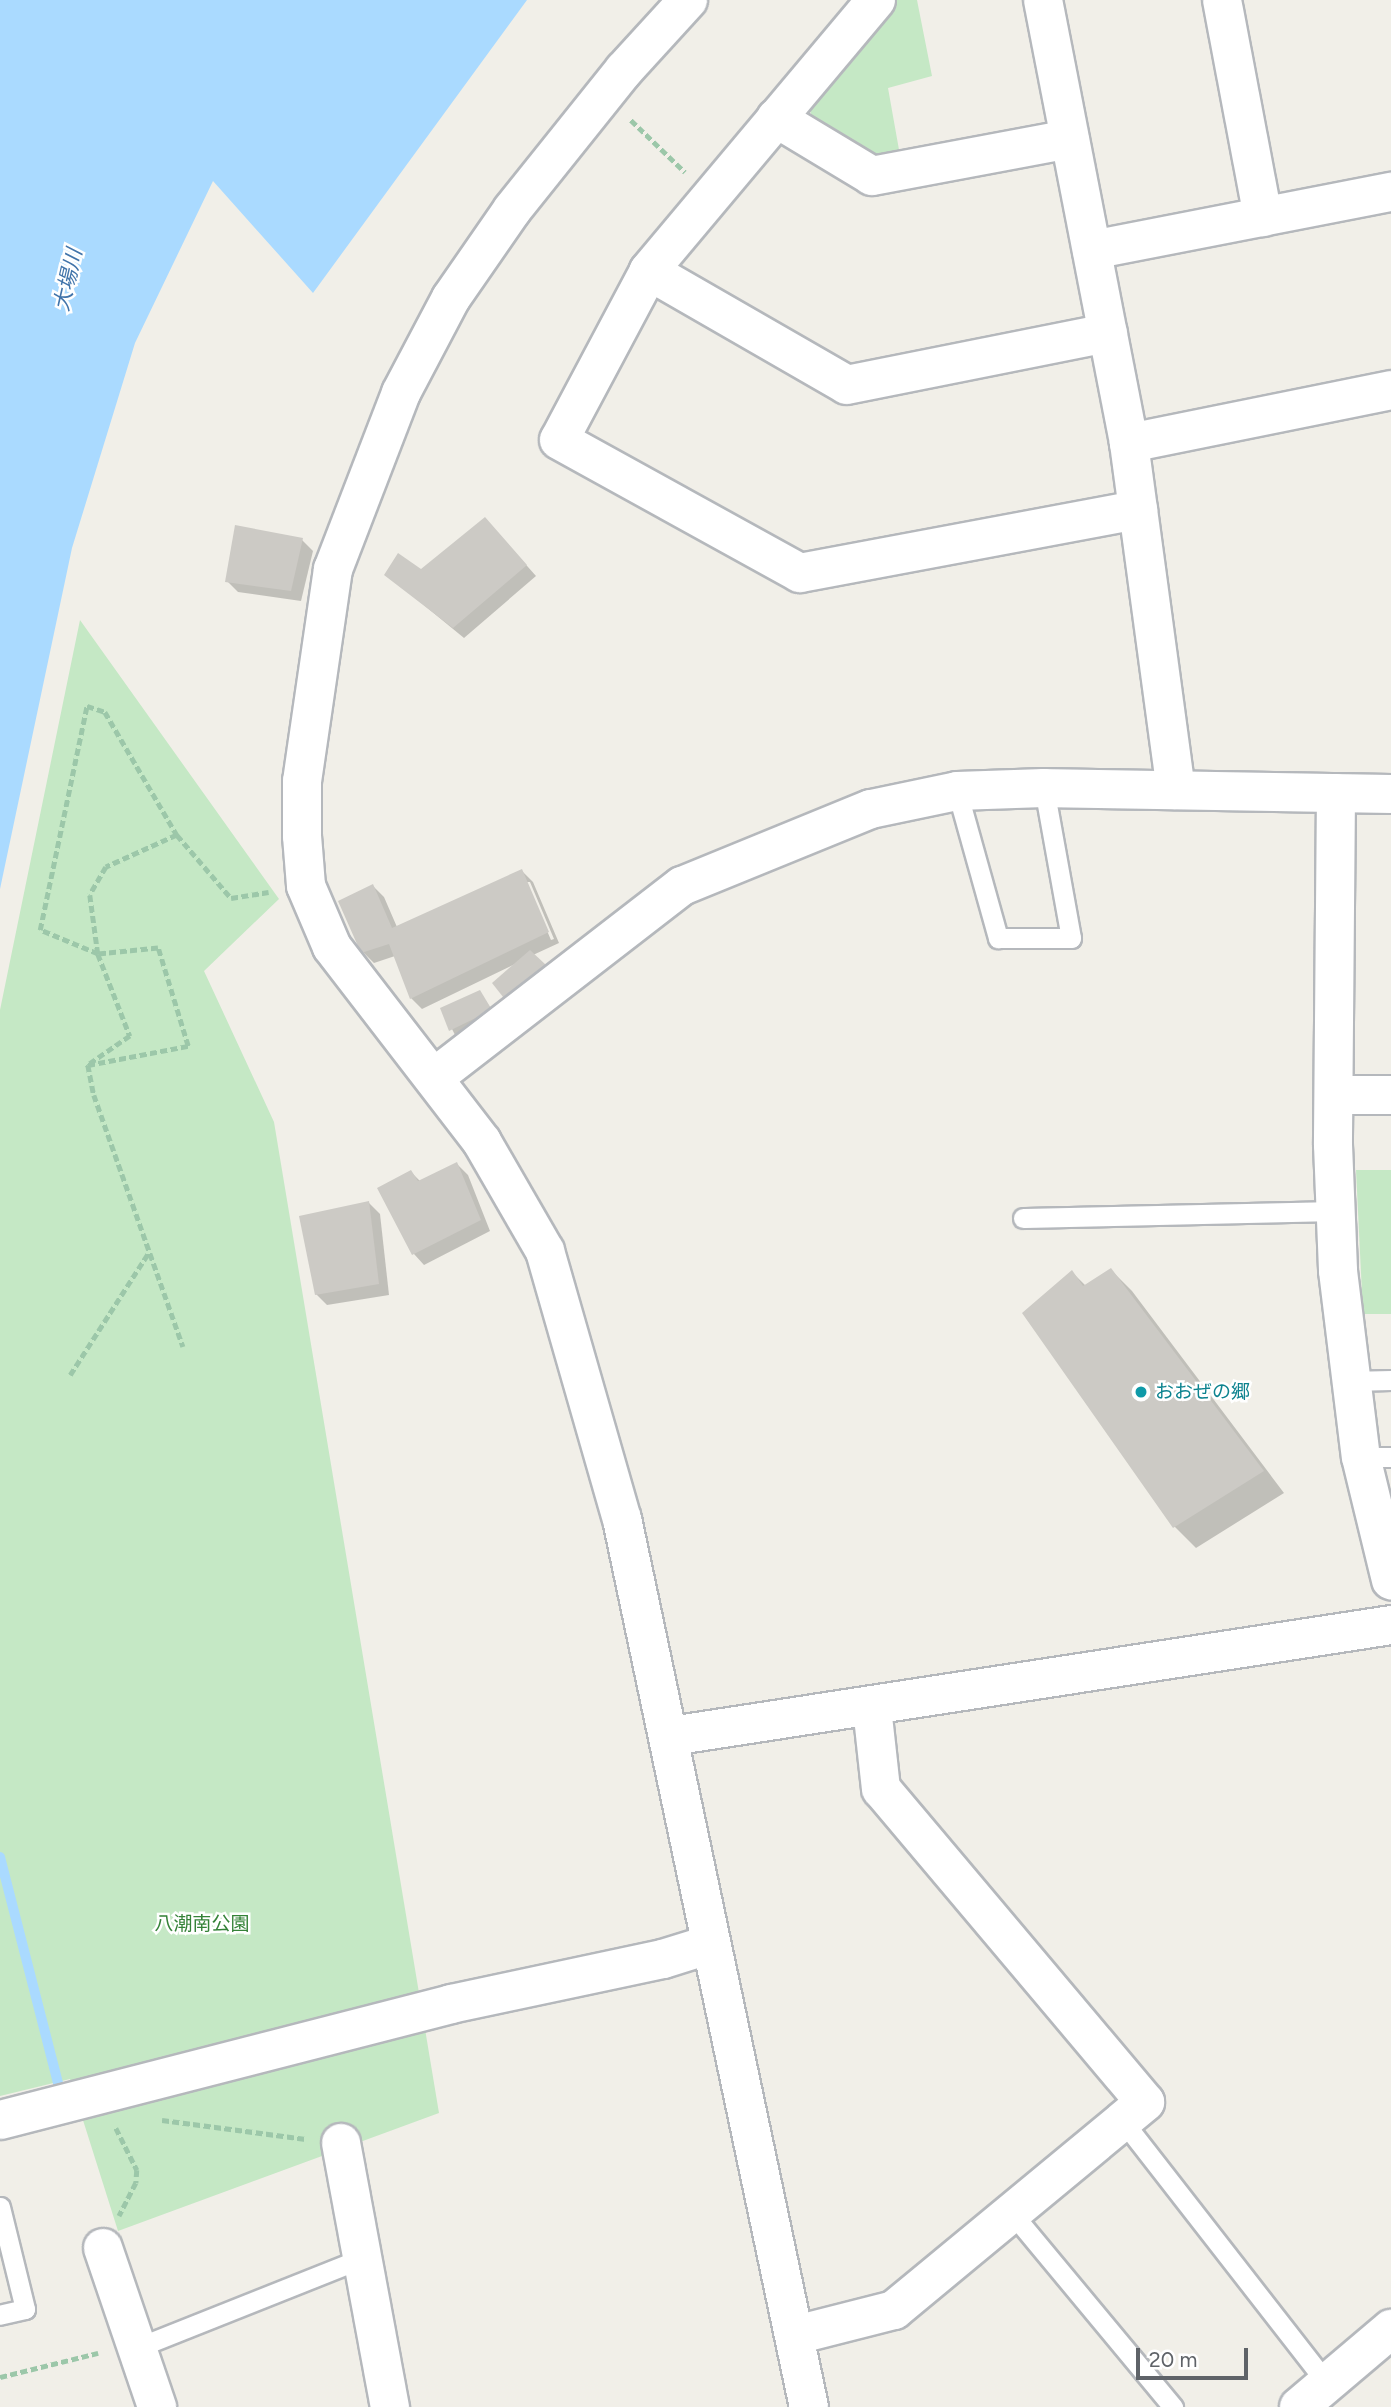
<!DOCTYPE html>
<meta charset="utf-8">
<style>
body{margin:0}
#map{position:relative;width:1391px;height:2407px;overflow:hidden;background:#f1efe8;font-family:Figtree,"Noto Sans JP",sans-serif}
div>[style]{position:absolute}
.green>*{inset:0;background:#c5e8c5}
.water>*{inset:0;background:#aadaff}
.shadow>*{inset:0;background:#0003}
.stream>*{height:10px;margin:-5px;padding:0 5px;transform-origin:5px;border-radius:5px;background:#aadaff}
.building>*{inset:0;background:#cccac5}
.path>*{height:4.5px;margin-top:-2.25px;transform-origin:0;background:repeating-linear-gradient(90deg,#9cc7a9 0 7px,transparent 0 10.5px)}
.roads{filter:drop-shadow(2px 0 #b5b8bc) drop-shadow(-2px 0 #b5b8bc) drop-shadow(0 2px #b5b8bc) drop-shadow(0 -2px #b5b8bc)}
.service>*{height:19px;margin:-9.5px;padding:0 9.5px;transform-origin:9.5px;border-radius:9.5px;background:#fff}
.minor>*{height:38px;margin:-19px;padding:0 19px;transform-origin:19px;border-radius:19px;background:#fff}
.dots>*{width:19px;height:19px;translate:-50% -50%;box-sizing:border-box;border:4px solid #fff;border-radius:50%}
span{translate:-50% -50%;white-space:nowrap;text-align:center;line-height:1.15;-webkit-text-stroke:5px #fff;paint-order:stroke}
.culture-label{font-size:19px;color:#0d838f}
.left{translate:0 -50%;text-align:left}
.park-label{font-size:19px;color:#348238}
.water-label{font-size:21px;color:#4174aa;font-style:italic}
.scale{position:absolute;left:1136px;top:2348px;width:112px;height:32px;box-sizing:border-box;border:4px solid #5f6368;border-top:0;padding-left:9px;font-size:21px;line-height:24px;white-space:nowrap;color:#5f6368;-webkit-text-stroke:5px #fff;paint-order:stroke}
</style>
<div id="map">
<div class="green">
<i style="clip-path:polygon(894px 0,917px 0,932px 76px,888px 88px,901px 161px,880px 165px,812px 122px,809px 101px)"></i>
<i style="clip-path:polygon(80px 620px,279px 899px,204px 971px,274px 1122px,439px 2113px,118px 2231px,70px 2079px,0 2096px,0 1010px)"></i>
<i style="clip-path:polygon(1356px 1170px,1391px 1170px,1391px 1314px,1363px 1314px)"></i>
</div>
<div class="water">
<i style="clip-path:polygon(0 0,527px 0,313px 293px,213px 181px,135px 343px,72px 548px,0 889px)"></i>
</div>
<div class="shadow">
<i style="clip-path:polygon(495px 530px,536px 576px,464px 638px,386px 574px,421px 572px)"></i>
<i style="clip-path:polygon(302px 540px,313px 551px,301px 601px,238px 592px,227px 581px)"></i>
<i style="clip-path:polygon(evenodd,522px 871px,533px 882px,559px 943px,533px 955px,550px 971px,513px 1005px,515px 964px,422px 1009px,411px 998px,395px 956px,374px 963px,363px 952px,373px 886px,384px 897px,397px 927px,522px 871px,526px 882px,530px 882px,554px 939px,551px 940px,526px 882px)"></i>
<i style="clip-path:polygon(480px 992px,495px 1015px,455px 1035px,442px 1009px)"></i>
<i style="clip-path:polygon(457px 1164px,468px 1175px,490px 1231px,424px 1265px,414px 1254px,411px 1172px,421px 1182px)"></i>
<i style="clip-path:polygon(369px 1203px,380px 1214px,389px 1295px,327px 1305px,316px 1294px)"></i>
<i style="clip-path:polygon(1111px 1270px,1132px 1291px,1284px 1493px,1196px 1548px,1174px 1526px,1072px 1272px,1086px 1286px)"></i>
</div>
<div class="stream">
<i style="left:0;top:1857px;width:242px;rotate:75.6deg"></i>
</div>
<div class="building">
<i style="clip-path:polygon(485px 517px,527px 565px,453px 628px,384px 575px,398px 553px,421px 569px)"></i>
<i style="clip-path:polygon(235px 525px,303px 538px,291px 591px,225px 582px)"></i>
<i style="clip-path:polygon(522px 869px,549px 932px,410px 999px,389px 944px,361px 953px,338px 901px,373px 884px,392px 928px)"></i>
<i style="clip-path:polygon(530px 950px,546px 965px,507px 1002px,492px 983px)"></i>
<i style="clip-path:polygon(480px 990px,492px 1010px,449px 1031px,440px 1008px)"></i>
<i style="clip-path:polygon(457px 1162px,481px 1220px,412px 1255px,377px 1188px,411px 1170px,418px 1181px)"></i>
<i style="clip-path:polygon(369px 1201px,379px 1284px,315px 1295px,299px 1216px)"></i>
<i style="clip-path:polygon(1111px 1268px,1264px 1471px,1173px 1528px,1022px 1313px,1072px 1270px,1083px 1286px)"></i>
</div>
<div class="path">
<i style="left:631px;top:120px;width:75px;rotate:43.9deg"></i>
<i style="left:177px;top:835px;width:83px;rotate:49.4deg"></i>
<i style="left:231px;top:898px;width:38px;rotate:-9deg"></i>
<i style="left:87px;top:1064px;width:1px;rotate:45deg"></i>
<i style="left:88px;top:1065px;width:102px;rotate:-10.8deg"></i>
<i style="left:188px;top:1046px;width:102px;rotate:-107deg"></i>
<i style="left:158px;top:948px;width:60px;rotate:174.3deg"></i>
<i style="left:98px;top:954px;width:63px;rotate:-157.5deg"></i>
<i style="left:40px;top:930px;width:229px;rotate:-78.2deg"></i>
<i style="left:87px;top:706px;width:19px;rotate:18deg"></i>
<i style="left:105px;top:712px;width:143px;rotate:59.7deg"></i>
<i style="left:177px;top:835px;width:78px;rotate:155.7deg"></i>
<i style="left:106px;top:867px;width:32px;rotate:120deg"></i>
<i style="left:90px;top:895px;width:60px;rotate:82.3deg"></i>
<i style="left:98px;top:954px;width:88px;rotate:68.7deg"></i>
<i style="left:130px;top:1036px;width:51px;rotate:145.4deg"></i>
<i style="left:88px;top:1065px;width:31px;rotate:79deg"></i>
<i style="left:94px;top:1095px;width:267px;rotate:70.5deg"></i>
<i style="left:70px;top:1375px;width:146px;rotate:-57.3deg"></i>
<i style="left:162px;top:2120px;width:145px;rotate:7.5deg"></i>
<i style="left:116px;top:2128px;width:47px;rotate:63.4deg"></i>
<i style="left:137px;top:2170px;width:13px;rotate:94deg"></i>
<i style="left:136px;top:2183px;width:37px;rotate:117deg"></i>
<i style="left:0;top:2377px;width:101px;rotate:-13.8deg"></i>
</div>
<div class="roads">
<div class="service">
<i style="left:957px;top:791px;width:153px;rotate:74.4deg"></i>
<i style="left:998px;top:938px;width:73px"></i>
<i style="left:1071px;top:938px;width:152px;rotate:-100.2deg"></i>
<i style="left:1023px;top:1218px;width:314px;rotate:-1.3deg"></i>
<i style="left:1349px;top:1381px;width:42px;rotate:-1.4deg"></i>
<i style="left:1361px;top:1457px;width:30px"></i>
<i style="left:1122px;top:2120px;width:333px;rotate:52.1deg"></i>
<i style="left:0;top:2207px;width:105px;rotate:76.2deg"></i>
<i style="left:25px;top:2309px;width:26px;rotate:167deg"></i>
<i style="left:1011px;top:2212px;width:254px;rotate:50.3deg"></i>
<i style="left:134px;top:2349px;width:246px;rotate:-21.7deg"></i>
</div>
<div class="minor">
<i style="left:688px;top:0;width:95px;rotate:132.4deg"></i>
<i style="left:624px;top:70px;width:179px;rotate:128.7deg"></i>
<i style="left:512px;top:210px;width:107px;rotate:124.7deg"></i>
<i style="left:451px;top:298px;width:107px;rotate:117.8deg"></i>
<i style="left:401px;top:393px;width:189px;rotate:111.1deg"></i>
<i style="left:333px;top:569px;width:214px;rotate:98.3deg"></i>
<i style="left:302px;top:781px;width:55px;rotate:90deg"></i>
<i style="left:302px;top:836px;width:50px;rotate:85.4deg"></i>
<i style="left:306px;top:886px;width:66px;rotate:66.9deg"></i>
<i style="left:332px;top:947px;width:246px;rotate:52.4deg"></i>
<i style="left:482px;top:1142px;width:126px;rotate:60deg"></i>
<i style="left:545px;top:1251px;width:279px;rotate:74deg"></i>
<i style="left:622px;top:1519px;width:907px;rotate:78.11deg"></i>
<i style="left:876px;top:0;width:354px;rotate:130deg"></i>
<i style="left:649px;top:271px;width:191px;rotate:118deg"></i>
<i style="left:559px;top:440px;width:275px;rotate:28.9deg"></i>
<i style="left:800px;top:573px;width:344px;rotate:-10.6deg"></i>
<i style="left:1043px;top:0;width:451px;rotate:79deg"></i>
<i style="left:1129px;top:443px;width:350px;rotate:82.3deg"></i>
<i style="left:1222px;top:0;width:221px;rotate:79.3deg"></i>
<i style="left:776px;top:118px;width:112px;rotate:31.1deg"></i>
<i style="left:872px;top:176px;width:201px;rotate:-10.6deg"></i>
<i style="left:1092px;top:250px;width:305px;rotate:-11deg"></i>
<i style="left:649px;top:271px;width:228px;rotate:29.9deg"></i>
<i style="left:847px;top:385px;width:266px;rotate:-11.3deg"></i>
<i style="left:1129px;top:443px;width:267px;rotate:-11.4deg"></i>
<i style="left:1336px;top:793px;width:352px;rotate:90.5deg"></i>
<i style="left:1333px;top:1145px;width:126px;rotate:87.7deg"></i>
<i style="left:1338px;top:1271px;width:187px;rotate:83deg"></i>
<i style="left:1361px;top:1457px;width:127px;rotate:76.3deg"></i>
<i style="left:436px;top:1076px;width:311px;rotate:-37.7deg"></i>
<i style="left:682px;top:886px;width:204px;rotate:-22.2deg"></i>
<i style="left:871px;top:809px;width:88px;rotate:-11.8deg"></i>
<i style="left:957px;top:791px;width:87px;rotate:-2deg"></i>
<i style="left:1044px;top:788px;width:347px;rotate:1deg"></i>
<i style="left:1334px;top:1095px;width:57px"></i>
<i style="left:671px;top:1736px;width:729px;rotate:-8.76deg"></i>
<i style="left:0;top:2120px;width:466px;rotate:-14.4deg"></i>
<i style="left:451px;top:2004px;width:217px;rotate:-12deg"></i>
<i style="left:663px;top:1959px;width:50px;rotate:-17.4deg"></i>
<i style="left:341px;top:2143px;width:269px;rotate:79.5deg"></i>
<i style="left:103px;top:2248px;width:168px;rotate:71.2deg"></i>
<i style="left:796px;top:2335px;width:101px;rotate:-14.3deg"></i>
<i style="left:894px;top:2310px;width:326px;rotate:-39.6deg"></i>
<i style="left:1145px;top:2102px;width:409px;rotate:-130.1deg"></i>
<i style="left:881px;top:1789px;width:81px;rotate:-96.3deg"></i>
<i style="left:1299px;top:2407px;width:121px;rotate:-40.3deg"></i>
</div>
</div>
<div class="dots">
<i style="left:1141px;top:1392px;background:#0f9aa8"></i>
</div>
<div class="culture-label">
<span class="left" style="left:1155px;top:1392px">おおぜの郷</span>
</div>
<div class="park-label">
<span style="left:202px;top:1924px">八潮南公園</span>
</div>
<div class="water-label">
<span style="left:68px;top:280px;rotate:-77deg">大場川</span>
</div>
<div class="scale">20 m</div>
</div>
